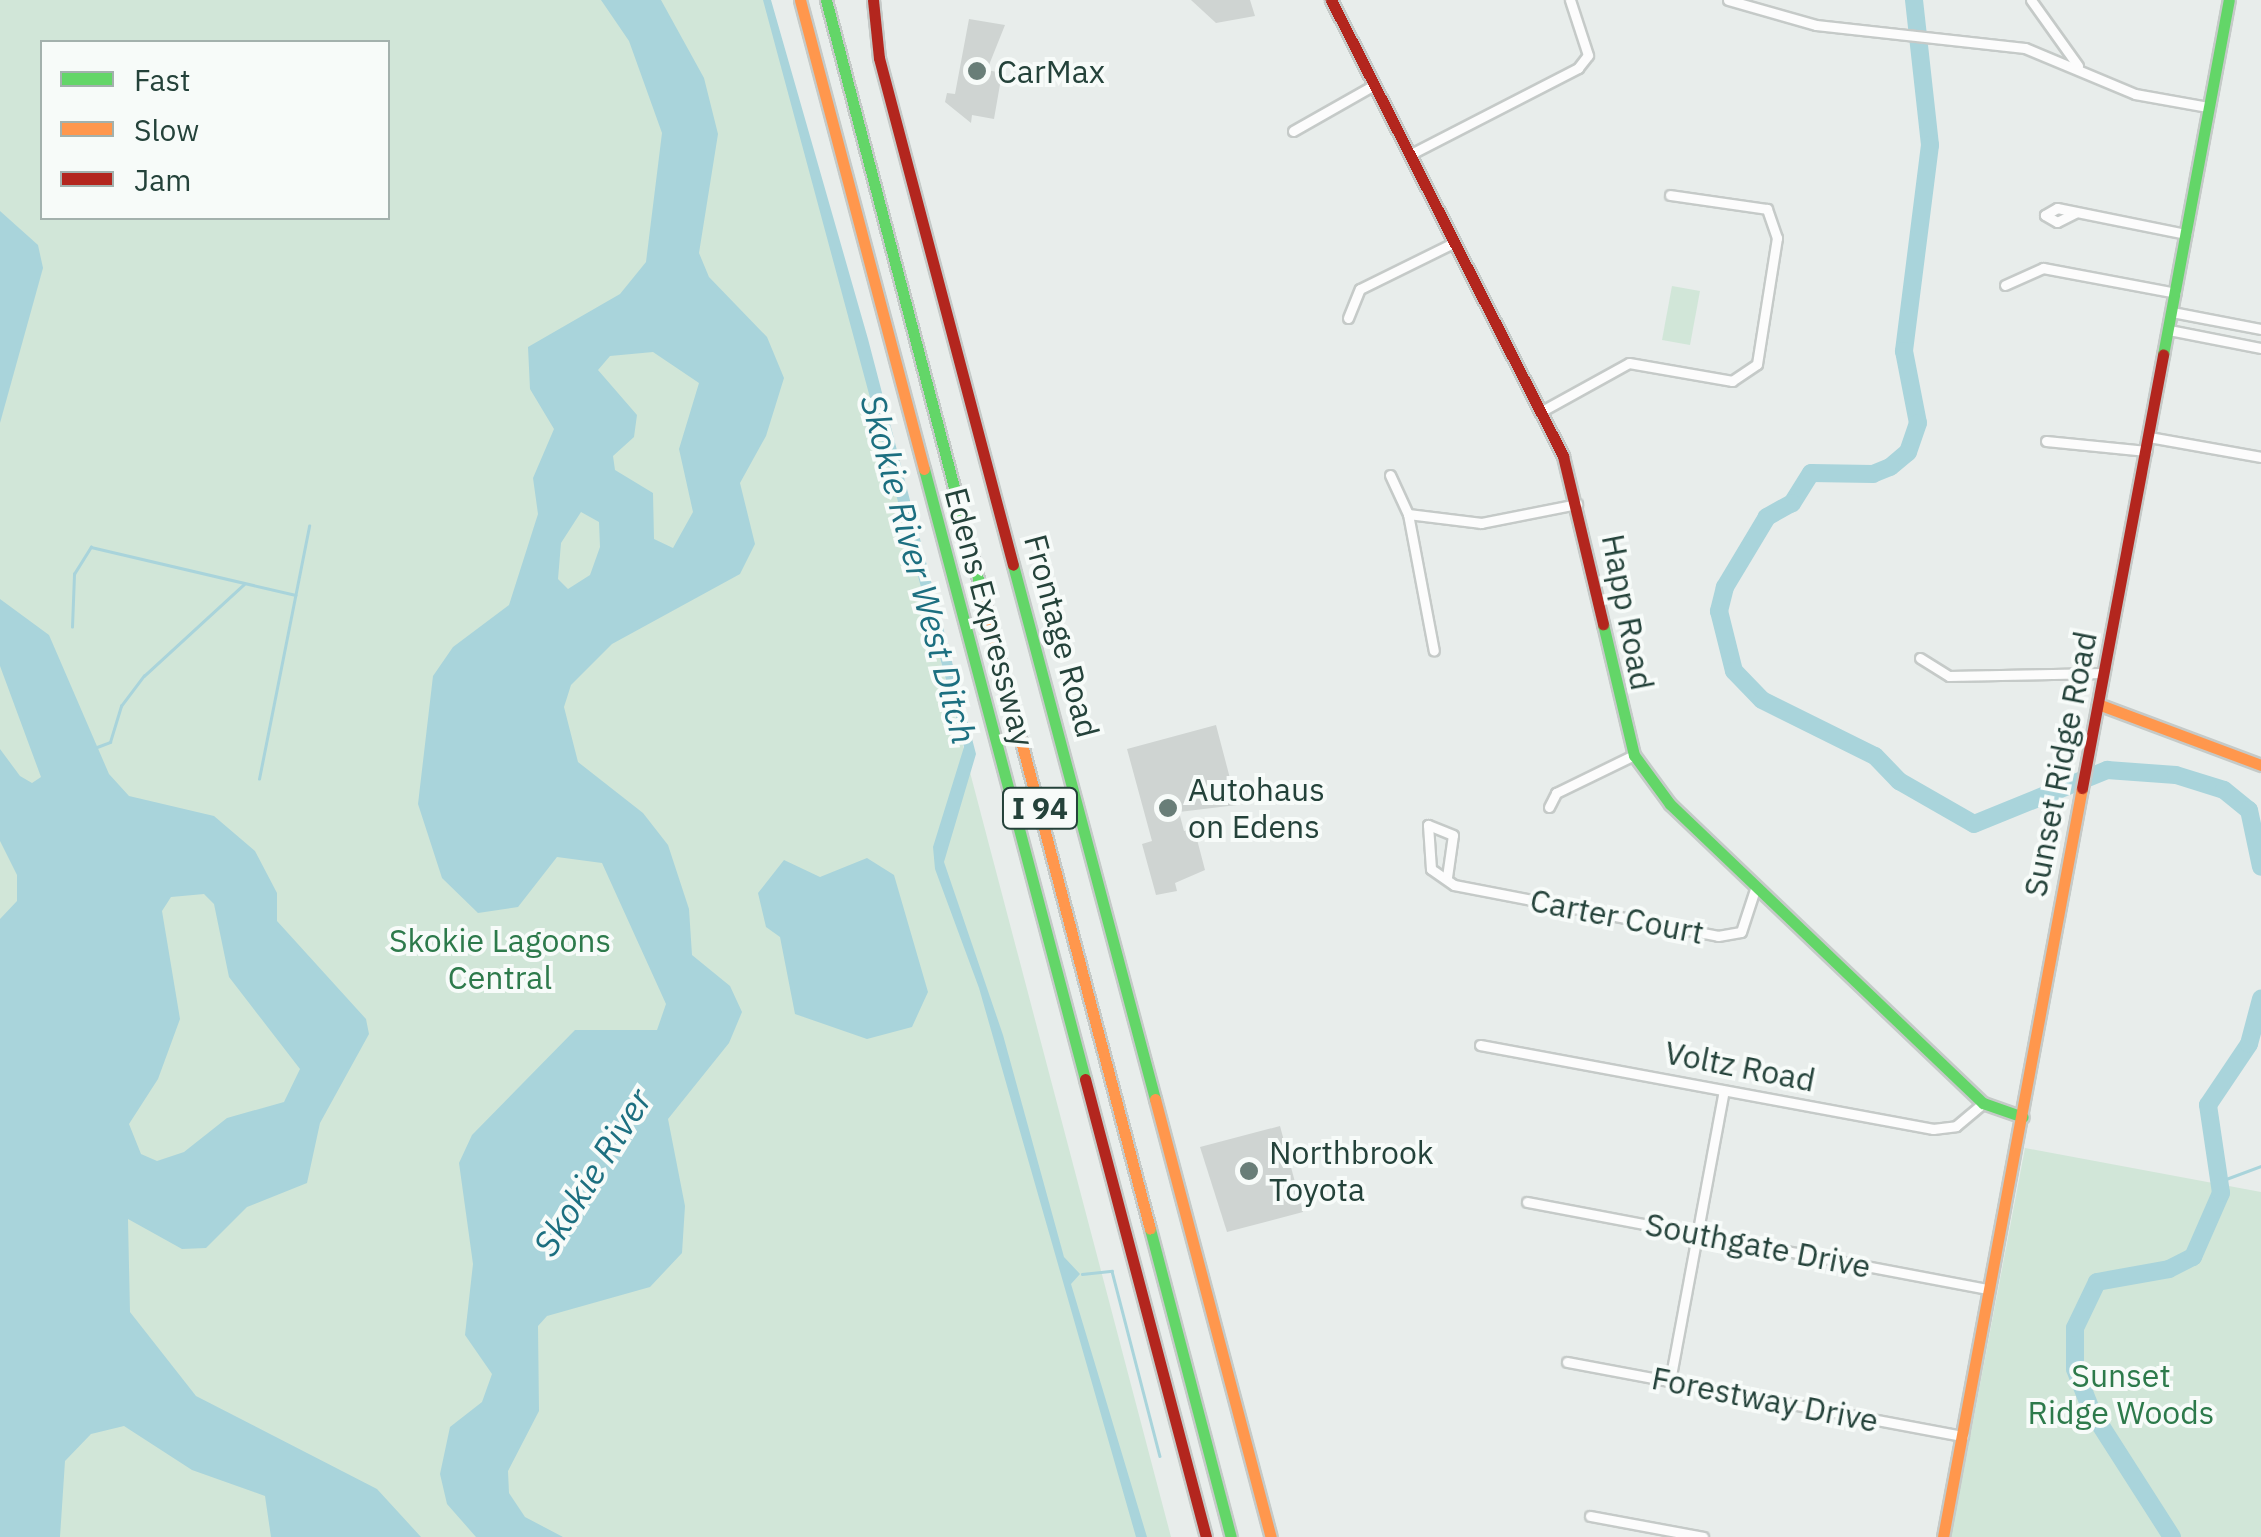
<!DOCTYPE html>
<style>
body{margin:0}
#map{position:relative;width:2261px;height:1537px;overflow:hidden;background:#e8edeb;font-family:"IBM Plex Sans",sans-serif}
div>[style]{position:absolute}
.green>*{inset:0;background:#d1e6d8}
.water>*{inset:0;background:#a9d4db}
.stream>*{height:2.5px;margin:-1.25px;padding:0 1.25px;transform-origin:1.25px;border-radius:1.25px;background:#a9d4db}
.river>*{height:18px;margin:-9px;padding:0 9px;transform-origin:9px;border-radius:9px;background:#a9d4db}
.building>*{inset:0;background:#cfd4d2}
.roads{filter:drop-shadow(2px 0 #c5cac8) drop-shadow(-2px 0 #c5cac8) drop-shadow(0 2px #c5cac8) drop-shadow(0 -2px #c5cac8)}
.street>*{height:9px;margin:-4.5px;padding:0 4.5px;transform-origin:4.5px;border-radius:4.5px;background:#fcfcfc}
.fast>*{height:11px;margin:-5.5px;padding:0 5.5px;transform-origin:5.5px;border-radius:5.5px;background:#63d668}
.slow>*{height:11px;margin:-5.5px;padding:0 5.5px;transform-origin:5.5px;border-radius:5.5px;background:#ff974d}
.jam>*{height:11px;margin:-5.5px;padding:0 5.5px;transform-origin:5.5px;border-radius:5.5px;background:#b3261e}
.dots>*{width:28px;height:28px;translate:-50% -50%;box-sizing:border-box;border:5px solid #f7fbf9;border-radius:50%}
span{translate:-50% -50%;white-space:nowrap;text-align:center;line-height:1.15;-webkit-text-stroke:8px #f7fbf9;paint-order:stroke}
.shield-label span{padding:2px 8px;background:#f7fbf9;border:2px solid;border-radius:8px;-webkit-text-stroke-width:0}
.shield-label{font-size:30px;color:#24423a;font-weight:700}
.poi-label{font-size:32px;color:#24423a}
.left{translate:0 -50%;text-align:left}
.street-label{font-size:32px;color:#24423a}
.park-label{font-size:32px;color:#2d7a4b}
.water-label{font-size:35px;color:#1c6f80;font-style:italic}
.legend{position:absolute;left:40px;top:40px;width:350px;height:180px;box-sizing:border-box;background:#f7fbf9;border:2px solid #a3b1ad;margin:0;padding:12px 18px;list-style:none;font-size:30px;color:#24423a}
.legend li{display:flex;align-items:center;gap:20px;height:50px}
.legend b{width:50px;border:2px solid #a3b1ad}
</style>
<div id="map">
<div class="green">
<i style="clip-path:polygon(evenodd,0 0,767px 0,1171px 1537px,0 1537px,0 0,42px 42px,388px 42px,388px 218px,42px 218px,42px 42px)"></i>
<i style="clip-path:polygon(1672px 286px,1700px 291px,1690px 345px,1662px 340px)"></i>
<i style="clip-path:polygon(2025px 1148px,2261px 1192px,2261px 1537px,1951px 1537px)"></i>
</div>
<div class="water">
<i style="clip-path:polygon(evenodd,601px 0,661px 0,704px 78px,718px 134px,699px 253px,709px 277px,767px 337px,784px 378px,766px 436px,740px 483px,755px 544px,740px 574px,612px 644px,571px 685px,564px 707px,578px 762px,643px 813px,668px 845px,689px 909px,692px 955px,730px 986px,742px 1012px,729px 1043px,668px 1119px,685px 1206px,682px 1253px,650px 1287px,547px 1316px,538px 1326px,539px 1411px,508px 1471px,509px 1493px,525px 1517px,563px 1537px,476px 1537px,447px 1504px,440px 1474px,450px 1427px,482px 1402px,492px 1374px,465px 1335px,473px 1264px,459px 1163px,472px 1135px,575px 1030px,657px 1030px,666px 1004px,602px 863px,557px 857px,518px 907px,478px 913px,442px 878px,418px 804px,433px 676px,453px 647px,509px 605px,538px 514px,533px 478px,554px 429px,530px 389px,528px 347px,620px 294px,646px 262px,662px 133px,629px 41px,601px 0,653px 352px,699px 383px,679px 449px,693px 512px,673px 548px,654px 539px,653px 493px,615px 470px,613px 456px,634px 437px,637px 415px,598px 370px,610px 356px,653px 352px,601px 0,581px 512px,599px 522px,600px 547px,590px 575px,568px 589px,558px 579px,561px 543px,581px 512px)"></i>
<i style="clip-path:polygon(763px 0,771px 0,868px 339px,976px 754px,944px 862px,1003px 1035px,1064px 1257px,1080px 1274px,1071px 1284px,1147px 1537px,1136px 1537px,979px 988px,935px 869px,933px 847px,964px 747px)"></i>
<i style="clip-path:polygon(0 211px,38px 245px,43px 268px,0 423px)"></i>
<i style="clip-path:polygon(evenodd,0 599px,49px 635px,109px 774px,129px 796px,214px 816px,255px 851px,277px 893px,277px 921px,366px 1019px,369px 1034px,320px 1123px,307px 1183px,247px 1207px,206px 1248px,182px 1249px,128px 1219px,130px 1312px,196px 1396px,377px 1489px,421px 1537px,271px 1537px,265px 1496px,192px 1470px,124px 1426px,91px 1434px,65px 1461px,60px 1537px,0 1537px,0 919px,17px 901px,17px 875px,0 841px,0 749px,20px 776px,32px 783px,41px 777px,0 666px,0 599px,204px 894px,214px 904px,229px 977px,300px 1069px,284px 1102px,227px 1118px,184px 1152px,157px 1161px,141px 1154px,129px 1124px,158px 1079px,180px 1019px,162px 911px,171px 897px,204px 894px)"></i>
<i style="clip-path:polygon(867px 858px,894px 875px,928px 992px,912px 1027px,867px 1039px,795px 1014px,780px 937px,766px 927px,758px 893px,784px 860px,820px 877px)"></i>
</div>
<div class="stream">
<i style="left:72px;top:627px;width:53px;rotate:-87.8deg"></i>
<i style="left:74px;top:574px;width:32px;rotate:-58deg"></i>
<i style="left:91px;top:547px;width:210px;rotate:13.2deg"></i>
<i style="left:1069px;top:679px;width:48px;rotate:84.1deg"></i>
<i style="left:97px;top:747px;width:14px;rotate:-21deg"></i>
<i style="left:110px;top:742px;width:38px;rotate:-73deg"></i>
<i style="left:121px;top:706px;width:38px;rotate:-53deg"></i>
<i style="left:144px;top:676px;width:136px;rotate:-42.6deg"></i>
<i style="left:259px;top:779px;width:258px;rotate:-78.8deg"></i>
<i style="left:2218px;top:1182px;width:46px;rotate:-20.4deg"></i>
<i style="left:1082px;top:1274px;width:30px;rotate:-6deg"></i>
<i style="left:1112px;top:1271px;width:191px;rotate:75.5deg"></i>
</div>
<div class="river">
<i style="left:1914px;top:0;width:146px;rotate:83.7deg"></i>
<i style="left:1930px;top:145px;width:208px;rotate:97.2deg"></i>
<i style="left:1904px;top:351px;width:73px;rotate:79deg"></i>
<i style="left:1918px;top:423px;width:31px;rotate:109deg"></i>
<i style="left:1908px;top:452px;width:23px;rotate:140deg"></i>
<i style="left:1890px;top:467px;width:18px;rotate:158deg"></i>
<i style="left:1873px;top:474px;width:62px;rotate:-179.1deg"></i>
<i style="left:1811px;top:473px;width:36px;rotate:122deg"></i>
<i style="left:1792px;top:503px;width:29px;rotate:151deg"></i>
<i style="left:1767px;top:517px;width:82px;rotate:121deg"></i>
<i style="left:1725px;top:587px;width:25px;rotate:104deg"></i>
<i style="left:1719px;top:611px;width:62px;rotate:76deg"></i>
<i style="left:1734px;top:671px;width:40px;rotate:46deg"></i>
<i style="left:1762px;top:700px;width:126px;rotate:26.4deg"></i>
<i style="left:1875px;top:756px;width:35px;rotate:46deg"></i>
<i style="left:1899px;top:781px;width:86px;rotate:29.8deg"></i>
<i style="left:1974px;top:824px;width:144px;rotate:-22.1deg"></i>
<i style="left:2107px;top:770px;width:69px;rotate:4.1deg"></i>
<i style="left:2176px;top:775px;width:50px;rotate:17.4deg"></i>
<i style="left:2224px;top:790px;width:32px;rotate:39deg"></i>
<i style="left:2249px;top:810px;width:58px;rotate:78.1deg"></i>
<i style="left:2172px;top:1537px;width:148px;rotate:-122.6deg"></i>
<i style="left:2092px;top:1412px;width:46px;rotate:-111.6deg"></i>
<i style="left:2075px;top:1369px;width:41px;rotate:-90deg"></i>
<i style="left:2075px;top:1328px;width:51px;rotate:-64.4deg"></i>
<i style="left:2097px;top:1282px;width:73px;rotate:-10.2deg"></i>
<i style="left:2169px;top:1269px;width:27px;rotate:-27deg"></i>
<i style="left:2193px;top:1257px;width:70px;rotate:-66.4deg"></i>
<i style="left:2221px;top:1193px;width:89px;rotate:-98.4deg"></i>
<i style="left:2208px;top:1105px;width:73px;rotate:-56.1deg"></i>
<i style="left:2249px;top:1044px;width:47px;rotate:-75.1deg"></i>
</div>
<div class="building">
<i style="clip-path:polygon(1191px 0,1250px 0,1255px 16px,1216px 23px)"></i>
<i style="clip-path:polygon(969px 19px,1005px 25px,987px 70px,1002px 73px,994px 119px,972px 115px,971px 123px,945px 102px,947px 93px,955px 94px)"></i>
<i style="clip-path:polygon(1216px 725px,1237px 805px,1179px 812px,1184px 831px,1194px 828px,1205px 870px,1175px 883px,1177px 891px,1156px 895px,1142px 844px,1152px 841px,1127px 749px)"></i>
<i style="clip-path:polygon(1280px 1126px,1303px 1212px,1227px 1232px,1200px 1147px)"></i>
</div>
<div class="roads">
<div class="street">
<i style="left:1728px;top:0;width:91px;rotate:15.9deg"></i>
<i style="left:1816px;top:25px;width:210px;rotate:6.3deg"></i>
<i style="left:2025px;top:48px;width:119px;rotate:22.7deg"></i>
<i style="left:2135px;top:94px;width:74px;rotate:10.1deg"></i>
<i style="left:2031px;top:0;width:81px;rotate:54.5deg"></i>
<i style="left:1293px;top:131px;width:93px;rotate:-29.6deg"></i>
<i style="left:1411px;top:154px;width:188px;rotate:-27.2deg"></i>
<i style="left:1578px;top:68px;width:16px;rotate:-52deg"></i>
<i style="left:1588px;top:55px;width:58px;rotate:-108.1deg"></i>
<i style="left:2075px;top:213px;width:20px;rotate:153deg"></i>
<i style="left:2057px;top:222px;width:14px;rotate:-150deg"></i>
<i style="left:2045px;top:215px;width:14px;rotate:-30deg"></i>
<i style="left:2057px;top:208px;width:132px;rotate:11.4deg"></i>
<i style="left:2005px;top:285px;width:42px;rotate:-24.1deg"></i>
<i style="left:2043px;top:268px;width:135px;rotate:10.6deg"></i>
<i style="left:2172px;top:312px;width:91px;rotate:10.8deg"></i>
<i style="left:1348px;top:318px;width:31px;rotate:-68deg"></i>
<i style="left:1360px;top:289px;width:104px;rotate:-26.3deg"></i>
<i style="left:2169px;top:330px;width:94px;rotate:11.1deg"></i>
<i style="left:1542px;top:411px;width:99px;rotate:-28.9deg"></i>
<i style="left:1629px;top:363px;width:105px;rotate:9.9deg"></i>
<i style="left:1732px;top:381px;width:30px;rotate:-34deg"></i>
<i style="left:1757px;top:364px;width:128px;rotate:-81deg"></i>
<i style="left:1777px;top:238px;width:31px;rotate:-109deg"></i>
<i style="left:1767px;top:209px;width:98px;rotate:-171.8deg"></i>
<i style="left:2149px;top:437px;width:114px;rotate:10.1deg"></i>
<i style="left:2046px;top:441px;width:101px;rotate:5.7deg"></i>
<i style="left:1390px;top:475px;width:43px;rotate:65.2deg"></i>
<i style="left:1408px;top:514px;width:139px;rotate:79.3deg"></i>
<i style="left:1408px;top:514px;width:74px;rotate:7deg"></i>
<i style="left:1481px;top:523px;width:98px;rotate:-11.2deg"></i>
<i style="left:1920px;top:658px;width:34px;rotate:32deg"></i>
<i style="left:1949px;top:676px;width:155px;rotate:-1.1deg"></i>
<i style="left:1549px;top:807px;width:16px;rotate:-63deg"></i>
<i style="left:1556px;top:793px;width:87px;rotate:-26deg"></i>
<i style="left:1447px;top:877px;width:42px;rotate:-81.9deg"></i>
<i style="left:1453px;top:835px;width:27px;rotate:-158deg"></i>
<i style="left:1428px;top:825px;width:44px;rotate:86.1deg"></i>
<i style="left:1431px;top:869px;width:28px;rotate:35deg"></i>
<i style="left:1454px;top:885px;width:269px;rotate:10.9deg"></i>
<i style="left:1718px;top:936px;width:23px;rotate:-10deg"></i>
<i style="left:1741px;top:932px;width:48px;rotate:-71.9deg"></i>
<i style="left:1480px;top:1045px;width:461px;rotate:10.5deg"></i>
<i style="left:1933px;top:1129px;width:23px;rotate:-7deg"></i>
<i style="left:1956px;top:1126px;width:35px;rotate:-40deg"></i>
<i style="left:1527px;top:1202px;width:470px;rotate:10.7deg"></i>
<i style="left:1567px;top:1362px;width:403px;rotate:10.6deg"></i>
<i style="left:1670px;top:1381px;width:295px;rotate:-79.5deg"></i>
<i style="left:1590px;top:1516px;width:115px;rotate:10.5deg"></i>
</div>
<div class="fast">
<i style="left:826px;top:0;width:626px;rotate:75.28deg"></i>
<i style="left:2163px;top:355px;width:361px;rotate:-79.5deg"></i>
<i style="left:924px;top:469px;width:631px;rotate:75.21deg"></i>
<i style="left:1013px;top:565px;width:553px;rotate:75.11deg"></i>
<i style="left:1603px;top:624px;width:135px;rotate:76.7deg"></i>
<i style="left:1634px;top:755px;width:61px;rotate:53.7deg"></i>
<i style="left:1670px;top:804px;width:433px;rotate:43.7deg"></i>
<i style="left:1983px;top:1103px;width:42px;rotate:19.3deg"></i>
<i style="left:1150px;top:1229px;width:318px;rotate:75.3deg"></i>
</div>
<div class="slow">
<i style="left:800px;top:0;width:485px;rotate:75.2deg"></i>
<i style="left:985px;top:605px;width:645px;rotate:75.19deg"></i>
<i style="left:2098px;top:704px;width:174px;rotate:20.5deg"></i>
<i style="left:1155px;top:1099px;width:453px;rotate:75.2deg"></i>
<i style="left:1943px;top:1537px;width:762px;rotate:-79.49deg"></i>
</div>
<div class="jam">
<i style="left:873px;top:0;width:58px;rotate:84.1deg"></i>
<i style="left:879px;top:58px;width:524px;rotate:75.2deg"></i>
<i style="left:1331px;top:0;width:512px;rotate:63.03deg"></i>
<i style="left:1563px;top:456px;width:173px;rotate:76.6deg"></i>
<i style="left:2082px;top:788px;width:441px;rotate:-79.4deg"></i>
<i style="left:1085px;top:1079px;width:474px;rotate:75.2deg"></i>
</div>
</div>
<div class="dots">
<i style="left:977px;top:71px;background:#697e78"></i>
<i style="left:1168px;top:808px;background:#697e78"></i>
<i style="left:1249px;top:1171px;background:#697e78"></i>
</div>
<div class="shield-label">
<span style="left:1040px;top:808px">I 94</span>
</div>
<div class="poi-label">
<span class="left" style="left:997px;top:71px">CarMax</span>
<span class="left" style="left:1188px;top:808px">Autohaus<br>on Edens</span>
<span class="left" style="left:1269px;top:1171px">Northbrook<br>Toyota</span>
</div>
<div class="street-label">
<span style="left:1628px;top:612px;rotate:79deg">Happ Road</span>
<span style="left:990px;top:617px;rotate:75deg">Edens Expressway</span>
<span style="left:1062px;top:636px;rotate:75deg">Frontage Road</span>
<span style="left:2060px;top:764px;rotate:-79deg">Sunset Ridge Road</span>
<span style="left:1617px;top:916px;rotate:11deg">Carter Court</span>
<span style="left:1740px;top:1066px;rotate:11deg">Voltz Road</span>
<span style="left:1758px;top:1245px;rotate:11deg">Southgate Drive</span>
<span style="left:1765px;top:1399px;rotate:11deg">Forestway Drive</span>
</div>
<div class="park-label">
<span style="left:500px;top:959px">Skokie Lagoons<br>Central</span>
<span style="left:2121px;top:1394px">Sunset<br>Ridge Woods</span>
</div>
<div class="water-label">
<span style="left:919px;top:569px;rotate:75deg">Skokie River West Ditch</span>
<span style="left:592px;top:1172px;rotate:-58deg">Skokie River</span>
</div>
<ul class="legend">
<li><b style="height:12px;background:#63d668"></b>Fast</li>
<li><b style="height:12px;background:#ff974d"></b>Slow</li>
<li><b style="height:12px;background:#b3261e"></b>Jam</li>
</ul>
</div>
